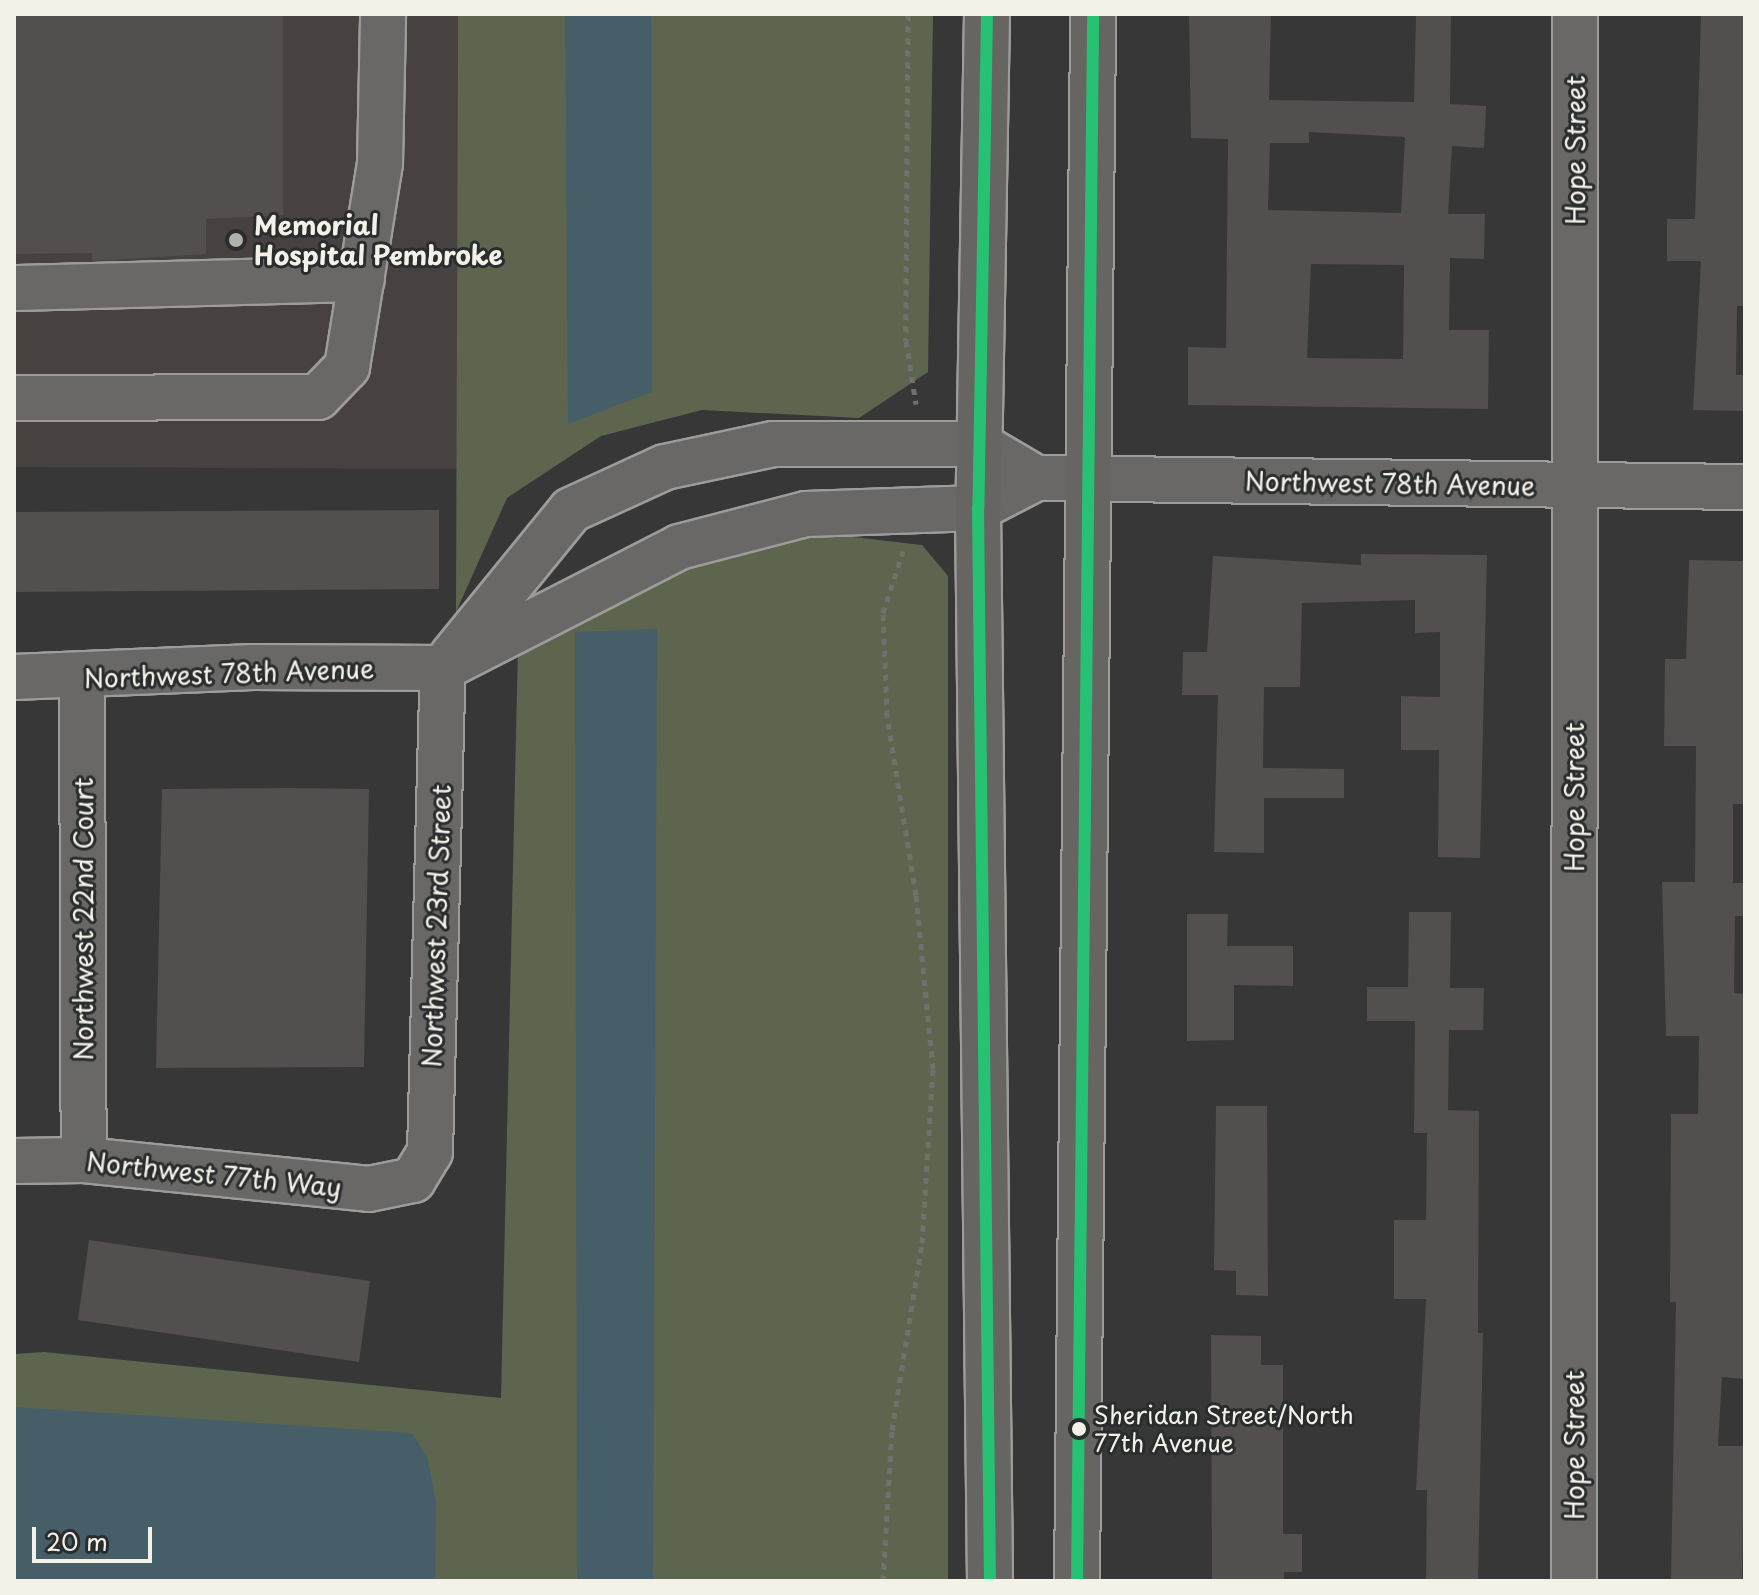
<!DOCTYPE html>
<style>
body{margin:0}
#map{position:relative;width:1759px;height:1595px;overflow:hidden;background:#373737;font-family:"Playpen Sans",sans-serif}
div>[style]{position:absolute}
.built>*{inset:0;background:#47423f}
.green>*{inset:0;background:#5d654e}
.water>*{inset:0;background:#465e67}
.building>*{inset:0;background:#524f4e}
.path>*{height:5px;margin-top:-2.5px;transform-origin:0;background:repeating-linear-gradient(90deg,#70706f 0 6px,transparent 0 12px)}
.roads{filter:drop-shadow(2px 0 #9d9c9b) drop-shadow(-2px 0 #9d9c9b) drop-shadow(0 2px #9d9c9b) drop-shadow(0 -2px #9d9c9b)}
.minor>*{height:44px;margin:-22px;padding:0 22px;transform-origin:22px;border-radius:22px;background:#696866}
.major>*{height:44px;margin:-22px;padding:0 22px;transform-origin:22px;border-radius:22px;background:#666562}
.bus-1>*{height:12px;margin:-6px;padding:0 6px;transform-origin:6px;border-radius:6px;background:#26c172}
.dots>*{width:22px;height:22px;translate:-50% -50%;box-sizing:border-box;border:4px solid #2a2d2e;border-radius:50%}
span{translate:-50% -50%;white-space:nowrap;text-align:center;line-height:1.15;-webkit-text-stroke:6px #2a2d2e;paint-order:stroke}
.bus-label{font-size:24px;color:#f4f1e8}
.left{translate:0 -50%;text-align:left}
.street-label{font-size:26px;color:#f4f1e8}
.poi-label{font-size:26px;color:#f4f1e8;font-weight:700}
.frame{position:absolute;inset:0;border:16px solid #f4f1e8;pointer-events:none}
.scale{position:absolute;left:32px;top:1527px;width:120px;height:36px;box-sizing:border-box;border:4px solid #f4f1e8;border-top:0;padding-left:10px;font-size:24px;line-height:28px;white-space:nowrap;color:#f4f1e8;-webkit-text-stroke:6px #2a2d2e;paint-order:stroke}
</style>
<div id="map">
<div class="built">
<i style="clip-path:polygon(14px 14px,458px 14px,457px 469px,14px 467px)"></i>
</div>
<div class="green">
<i style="clip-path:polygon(458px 14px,933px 14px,928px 372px,859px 418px,702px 410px,601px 436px,507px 498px,456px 612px)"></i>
<i style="clip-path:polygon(827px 534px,922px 545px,948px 576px,948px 1581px,14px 1581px,14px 1354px,44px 1352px,501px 1398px,518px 645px,664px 569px,750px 539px)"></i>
</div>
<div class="water">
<i style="clip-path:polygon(565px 14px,651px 14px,652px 392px,568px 424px)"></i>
<i style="clip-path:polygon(657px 629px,653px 1581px,577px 1581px,575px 632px)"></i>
<i style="clip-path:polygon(14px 1407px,412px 1433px,427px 1456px,436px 1502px,435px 1581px,14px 1581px)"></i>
</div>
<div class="building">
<i style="clip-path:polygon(14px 14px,283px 14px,283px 215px,206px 219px,206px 254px,92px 261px,92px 253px,14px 254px)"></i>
<i style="clip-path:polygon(evenodd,1189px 14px,1271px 14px,1269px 100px,1414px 102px,1416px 14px,1451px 14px,1450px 104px,1486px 106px,1484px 148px,1452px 146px,1448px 214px,1485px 214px,1484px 259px,1450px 258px,1449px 330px,1489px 330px,1488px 409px,1188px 405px,1188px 347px,1226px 348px,1228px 139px,1191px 138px,1189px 14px,1309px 132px,1405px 137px,1401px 213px,1268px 210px,1270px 143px,1309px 143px,1309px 132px,1189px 14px,1311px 264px,1404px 265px,1403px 359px,1307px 358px,1311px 264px)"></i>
<i style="clip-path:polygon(1701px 14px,1745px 14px,1745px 306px,1737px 306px,1736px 375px,1745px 375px,1745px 411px,1693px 410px,1701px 261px,1667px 261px,1667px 219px,1695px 219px)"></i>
<i style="clip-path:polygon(439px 510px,439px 589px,14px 592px,14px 512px)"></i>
<i style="clip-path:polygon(1361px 554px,1487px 555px,1480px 858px,1438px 857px,1439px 750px,1401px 750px,1401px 696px,1440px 697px,1440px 632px,1415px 633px,1415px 600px,1302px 603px,1300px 687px,1264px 687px,1263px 768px,1344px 769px,1344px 798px,1264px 798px,1264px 853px,1214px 852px,1218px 695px,1182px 695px,1183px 652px,1207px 652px,1213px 556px,1361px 565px)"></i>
<i style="clip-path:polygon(1689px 560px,1745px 561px,1745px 804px,1733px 804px,1733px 883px,1745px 883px,1745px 916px,1735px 916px,1734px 993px,1745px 994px,1745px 1379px,1722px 1377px,1718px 1446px,1744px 1446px,1742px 1581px,1671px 1581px,1676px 1302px,1670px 1302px,1671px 1114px,1698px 1114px,1699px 1036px,1666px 1036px,1662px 882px,1695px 882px,1696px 746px,1664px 746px,1665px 659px,1686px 659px)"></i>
<i style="clip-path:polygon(288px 788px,369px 789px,364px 1067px,156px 1068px,162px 789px)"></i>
<i style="clip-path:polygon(1409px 912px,1451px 912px,1450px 988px,1484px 988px,1483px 1030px,1449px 1030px,1448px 1110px,1479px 1111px,1478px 1333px,1483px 1333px,1478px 1581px,1426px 1581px,1427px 1490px,1416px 1490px,1426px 1299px,1394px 1299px,1394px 1220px,1426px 1220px,1427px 1133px,1414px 1133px,1415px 1021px,1367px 1021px,1367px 987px,1408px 987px)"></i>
<i style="clip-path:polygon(1187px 914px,1228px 914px,1227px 946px,1293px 946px,1293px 986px,1234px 985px,1234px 1040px,1187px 1041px)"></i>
<i style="clip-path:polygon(1216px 1106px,1267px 1106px,1268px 1296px,1236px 1295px,1236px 1271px,1214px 1270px)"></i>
<i style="clip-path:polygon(89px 1240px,370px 1281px,359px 1362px,78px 1320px)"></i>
<i style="clip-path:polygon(1211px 1335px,1261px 1336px,1261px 1365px,1283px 1365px,1283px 1534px,1302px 1534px,1302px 1572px,1284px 1572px,1284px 1581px,1212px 1581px)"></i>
</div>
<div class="path">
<i style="left:908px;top:14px;width:327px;rotate:90.4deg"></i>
<i style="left:906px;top:341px;width:64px;rotate:81deg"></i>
<i style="left:883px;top:1581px;width:151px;rotate:-86.6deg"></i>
<i style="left:892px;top:1430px;width:189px;rotate:-80.9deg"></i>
<i style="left:922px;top:1243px;width:174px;rotate:-86.4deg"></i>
<i style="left:933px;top:1069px;width:175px;rotate:-95.6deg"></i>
<i style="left:916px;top:895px;width:181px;rotate:-99.2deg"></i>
<i style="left:887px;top:716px;width:103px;rotate:-92.2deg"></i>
<i style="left:883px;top:613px;width:65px;rotate:-72.1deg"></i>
</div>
<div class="roads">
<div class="minor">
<i style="left:14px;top:288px;width:348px;rotate:-1.5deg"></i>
<i style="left:14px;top:398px;width:304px;rotate:-0.2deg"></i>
<i style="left:318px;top:397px;width:42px;rotate:-46deg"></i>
<i style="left:347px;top:367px;width:207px;rotate:-80.8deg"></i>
<i style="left:380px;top:163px;width:149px;rotate:-88.8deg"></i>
<i style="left:452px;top:656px;width:188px;rotate:-50.8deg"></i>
<i style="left:571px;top:510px;width:103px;rotate:-24.6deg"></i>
<i style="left:665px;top:467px;width:110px;rotate:-12deg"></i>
<i style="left:773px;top:444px;width:205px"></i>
<i style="left:978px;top:444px;width:67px;rotate:30.4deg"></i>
<i style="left:14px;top:677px;width:239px;rotate:-2.4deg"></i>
<i style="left:253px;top:667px;width:190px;rotate:0.3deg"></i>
<i style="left:443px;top:668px;width:265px;rotate:-27.1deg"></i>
<i style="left:679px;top:547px;width:131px;rotate:-14.6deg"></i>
<i style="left:806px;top:514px;width:172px;rotate:-2deg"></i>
<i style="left:978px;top:508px;width:65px;rotate:-27.3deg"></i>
<i style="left:1036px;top:478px;width:709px;rotate:0.73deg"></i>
<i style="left:82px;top:678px;width:482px;rotate:89.8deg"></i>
<i style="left:14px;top:1161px;width:70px;rotate:-0.8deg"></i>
<i style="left:84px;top:1160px;width:286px;rotate:5.8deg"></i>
<i style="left:369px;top:1189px;width:45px;rotate:-11.6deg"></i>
<i style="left:413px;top:1180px;width:33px;rotate:-59deg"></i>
<i style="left:430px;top:1152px;width:484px;rotate:-88.5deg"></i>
<i style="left:1574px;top:1581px;width:1567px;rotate:-89.96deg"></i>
</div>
<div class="major">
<i style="left:987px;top:14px;width:494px;rotate:91deg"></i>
<i style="left:978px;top:508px;width:1073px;rotate:89.36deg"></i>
<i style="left:1077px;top:1581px;width:1567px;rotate:-89.41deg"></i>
</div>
</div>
<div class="bus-1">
<i style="left:987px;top:14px;width:494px;rotate:91deg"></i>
<i style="left:978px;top:508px;width:1073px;rotate:89.36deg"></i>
<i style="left:1077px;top:1581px;width:1567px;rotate:-89.41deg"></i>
</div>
<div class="dots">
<i style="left:236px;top:240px;background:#b2b0aa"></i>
<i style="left:1079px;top:1429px;background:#f4f1e8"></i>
</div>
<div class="bus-label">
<span class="left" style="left:1094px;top:1429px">Sheridan Street/North<br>77th Avenue</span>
</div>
<div class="street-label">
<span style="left:1575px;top:150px;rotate:-90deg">Hope Street</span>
<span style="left:1390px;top:483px;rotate:1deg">Northwest 78th Avenue</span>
<span style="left:229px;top:673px;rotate:-2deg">Northwest 78th Avenue</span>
<span style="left:1574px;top:797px;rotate:-90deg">Hope Street</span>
<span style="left:83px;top:919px;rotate:-90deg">Northwest 22nd Court</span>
<span style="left:436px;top:926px;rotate:-88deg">Northwest 23rd Street</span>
<span style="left:214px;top:1174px;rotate:6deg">Northwest 77th Way</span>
<span style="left:1574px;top:1445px;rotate:-90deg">Hope Street</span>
</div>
<div class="poi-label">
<span class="left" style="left:254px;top:240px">Memorial<br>Hospital Pembroke</span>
</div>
<div class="frame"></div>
<div class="scale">20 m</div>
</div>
